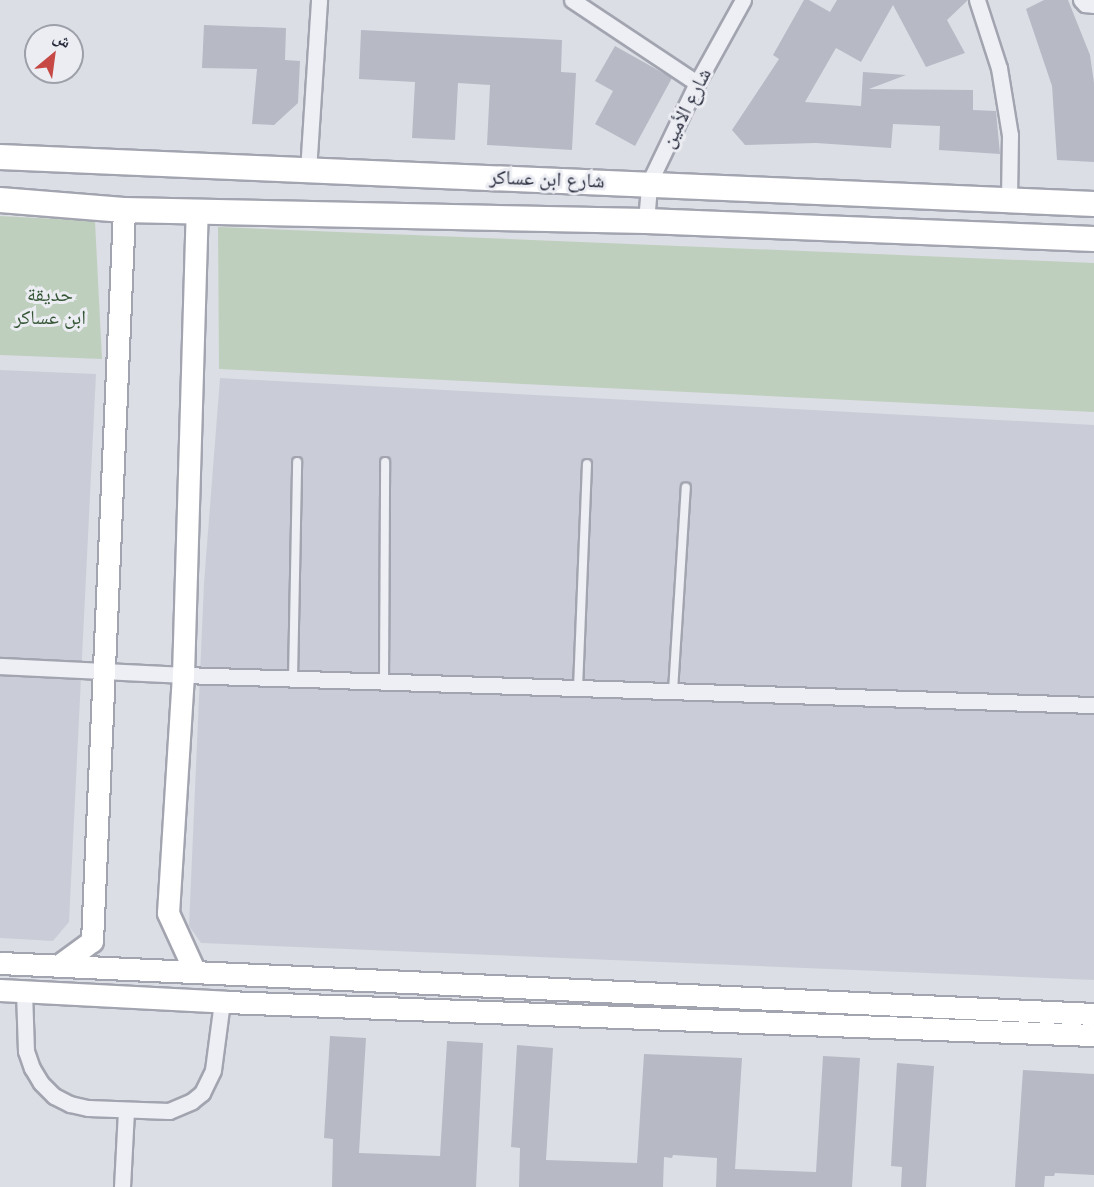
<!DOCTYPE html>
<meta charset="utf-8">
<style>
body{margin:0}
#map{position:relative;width:1094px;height:1187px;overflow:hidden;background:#dcdee5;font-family:"Fira Sans","Noto Naskh Arabic",sans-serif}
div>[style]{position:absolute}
.built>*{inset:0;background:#cacdd7}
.green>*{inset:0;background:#bfcfbd}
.building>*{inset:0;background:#b7b9c5}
.roads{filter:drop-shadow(2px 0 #a2a4af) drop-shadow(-2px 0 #a2a4af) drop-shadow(0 2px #a2a4af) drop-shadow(0 -2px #a2a4af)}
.service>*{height:8px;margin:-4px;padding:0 4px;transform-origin:4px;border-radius:4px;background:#eeeff4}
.minor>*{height:15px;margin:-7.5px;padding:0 7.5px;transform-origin:7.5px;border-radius:7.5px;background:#eeeff4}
.secondary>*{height:21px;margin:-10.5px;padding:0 10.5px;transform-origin:10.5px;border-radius:10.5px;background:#fff}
.primary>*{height:24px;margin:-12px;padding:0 12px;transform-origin:12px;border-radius:12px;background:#fff}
span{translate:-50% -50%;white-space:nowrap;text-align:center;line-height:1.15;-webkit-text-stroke:6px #ebedf3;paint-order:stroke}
.street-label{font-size:20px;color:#272a3b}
.park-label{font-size:20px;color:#355635}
.north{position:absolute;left:24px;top:24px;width:60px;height:60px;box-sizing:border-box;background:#ebedf3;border:2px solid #9d9fa9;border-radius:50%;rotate:29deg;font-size:16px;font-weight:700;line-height:24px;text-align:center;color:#272a3b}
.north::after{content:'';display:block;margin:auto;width:21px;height:27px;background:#c64945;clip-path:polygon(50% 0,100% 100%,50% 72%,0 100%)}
</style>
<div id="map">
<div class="built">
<i style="clip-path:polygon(0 370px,96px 374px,69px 922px,53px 941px,0 938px)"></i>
<i style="clip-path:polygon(220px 378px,1094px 425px,1094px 980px,201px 943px,189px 926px,204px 583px)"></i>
</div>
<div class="green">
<i style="clip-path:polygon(0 216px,95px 221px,102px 359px,0 355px)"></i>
<i style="clip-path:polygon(218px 227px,1094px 263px,1094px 412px,219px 369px)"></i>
</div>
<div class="building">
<i style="clip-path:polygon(804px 0,809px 0,830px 12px,837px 0,968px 0,947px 20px,965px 53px,926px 67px,893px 5px,861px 62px,836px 48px,805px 102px,861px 106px,863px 72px,906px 75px,869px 89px,973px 90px,973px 110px,996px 111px,1000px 154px,939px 150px,940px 126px,893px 124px,891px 148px,816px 143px,745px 145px,732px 130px,779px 59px,773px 55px)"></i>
<i style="clip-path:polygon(1044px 0,1068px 0,1090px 55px,1094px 83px,1094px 162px,1057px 160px,1052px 86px,1026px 9px)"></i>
<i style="clip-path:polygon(204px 25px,286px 28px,285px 60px,300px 61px,298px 103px,274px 125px,252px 124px,257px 69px,202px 68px)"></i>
<i style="clip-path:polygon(361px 30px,562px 40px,561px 72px,576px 73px,572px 150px,487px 145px,490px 85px,458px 83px,455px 140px,412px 138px,415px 82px,359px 79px)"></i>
<i style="clip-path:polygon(615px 46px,672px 78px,635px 146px,595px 124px,613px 91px,595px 81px)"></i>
<i style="clip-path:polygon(330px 1036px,366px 1038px,359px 1153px,440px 1156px,447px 1041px,483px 1043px,476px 1187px,332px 1187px,333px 1139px,324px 1138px)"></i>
<i style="clip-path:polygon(517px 1045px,553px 1048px,546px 1160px,637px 1163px,644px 1054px,742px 1058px,735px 1169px,816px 1172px,823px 1056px,860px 1058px,852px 1187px,716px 1187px,717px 1158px,673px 1155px,672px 1158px,664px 1157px,663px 1187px,519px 1187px,520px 1148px,511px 1147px)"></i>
<i style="clip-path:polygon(897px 1063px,934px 1066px,926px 1187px,901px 1187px,902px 1167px,891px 1166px)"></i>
<i style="clip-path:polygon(1023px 1070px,1094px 1074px,1094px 1175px,1055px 1173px,1054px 1176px,1045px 1176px,1044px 1187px,1015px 1187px)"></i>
</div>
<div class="roads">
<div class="service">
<i style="left:293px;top:679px;width:217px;rotate:-88.9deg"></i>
<i style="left:384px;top:682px;width:220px;rotate:-89.7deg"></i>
<i style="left:578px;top:688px;width:224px;rotate:-87.7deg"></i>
<i style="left:673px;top:691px;width:204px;rotate:-86.4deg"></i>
</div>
<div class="minor">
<i style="left:572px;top:0;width:150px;rotate:33.6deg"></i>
<i style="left:977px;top:0;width:71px;rotate:72.1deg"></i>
<i style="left:999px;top:68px;width:68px;rotate:80.7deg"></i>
<i style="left:1010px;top:135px;width:66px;rotate:90.9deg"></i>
<i style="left:1081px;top:0;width:6px;rotate:45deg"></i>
<i style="left:1085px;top:4px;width:9px;rotate:6deg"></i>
<i style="left:308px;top:171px;width:171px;rotate:-86.3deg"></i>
<i style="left:646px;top:221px;width:38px;rotate:-85deg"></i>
<i style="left:649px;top:183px;width:111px;rotate:-64.4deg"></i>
<i style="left:697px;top:83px;width:95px;rotate:-61deg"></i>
<i style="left:0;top:666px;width:183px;rotate:2.8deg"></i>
<i style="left:183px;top:675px;width:911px;rotate:1.89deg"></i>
<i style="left:24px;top:991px;width:60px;rotate:88.1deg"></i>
<i style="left:26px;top:1051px;width:18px;rotate:71deg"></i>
<i style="left:32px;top:1068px;width:17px;rotate:59deg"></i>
<i style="left:41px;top:1083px;width:18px;rotate:45deg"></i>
<i style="left:54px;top:1096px;width:18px;rotate:27deg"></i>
<i style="left:70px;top:1104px;width:18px;rotate:13deg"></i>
<i style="left:88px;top:1108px;width:81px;rotate:2.1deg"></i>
<i style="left:169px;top:1111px;width:25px;rotate:-23deg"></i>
<i style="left:192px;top:1101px;width:13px;rotate:-39deg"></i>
<i style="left:202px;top:1093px;width:25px;rotate:-64deg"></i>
<i style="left:213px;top:1070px;width:69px;rotate:-82.5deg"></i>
<i style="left:122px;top:1187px;width:77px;rotate:-87deg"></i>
</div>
<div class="secondary">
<i style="left:0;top:963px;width:1095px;rotate:2.67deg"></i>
<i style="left:58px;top:966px;width:42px;rotate:-36.3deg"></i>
<i style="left:92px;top:941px;width:732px;rotate:-87.49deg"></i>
<i style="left:195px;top:972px;width:65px;rotate:-114.6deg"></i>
<i style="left:168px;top:913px;width:238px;rotate:-86.4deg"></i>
<i style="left:183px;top:675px;width:463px;rotate:-88.3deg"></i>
<i style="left:0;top:990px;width:226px;rotate:3deg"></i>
<i style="left:226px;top:1002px;width:869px;rotate:2.18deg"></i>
</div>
<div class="primary">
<i style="left:0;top:157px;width:1095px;rotate:2.46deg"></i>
<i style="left:0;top:200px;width:124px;rotate:4.6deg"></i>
<i style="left:124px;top:210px;width:522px;rotate:1.21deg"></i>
<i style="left:646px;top:221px;width:448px;rotate:2.3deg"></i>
</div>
</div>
<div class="street-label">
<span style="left:686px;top:108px;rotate:-63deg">شارع الأمين</span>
<span style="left:547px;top:179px;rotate:2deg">شارع ابن عساكر</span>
</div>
<div class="park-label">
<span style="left:50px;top:306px">حديقة<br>ابن عساكر</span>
</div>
<div class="north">ش</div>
</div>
